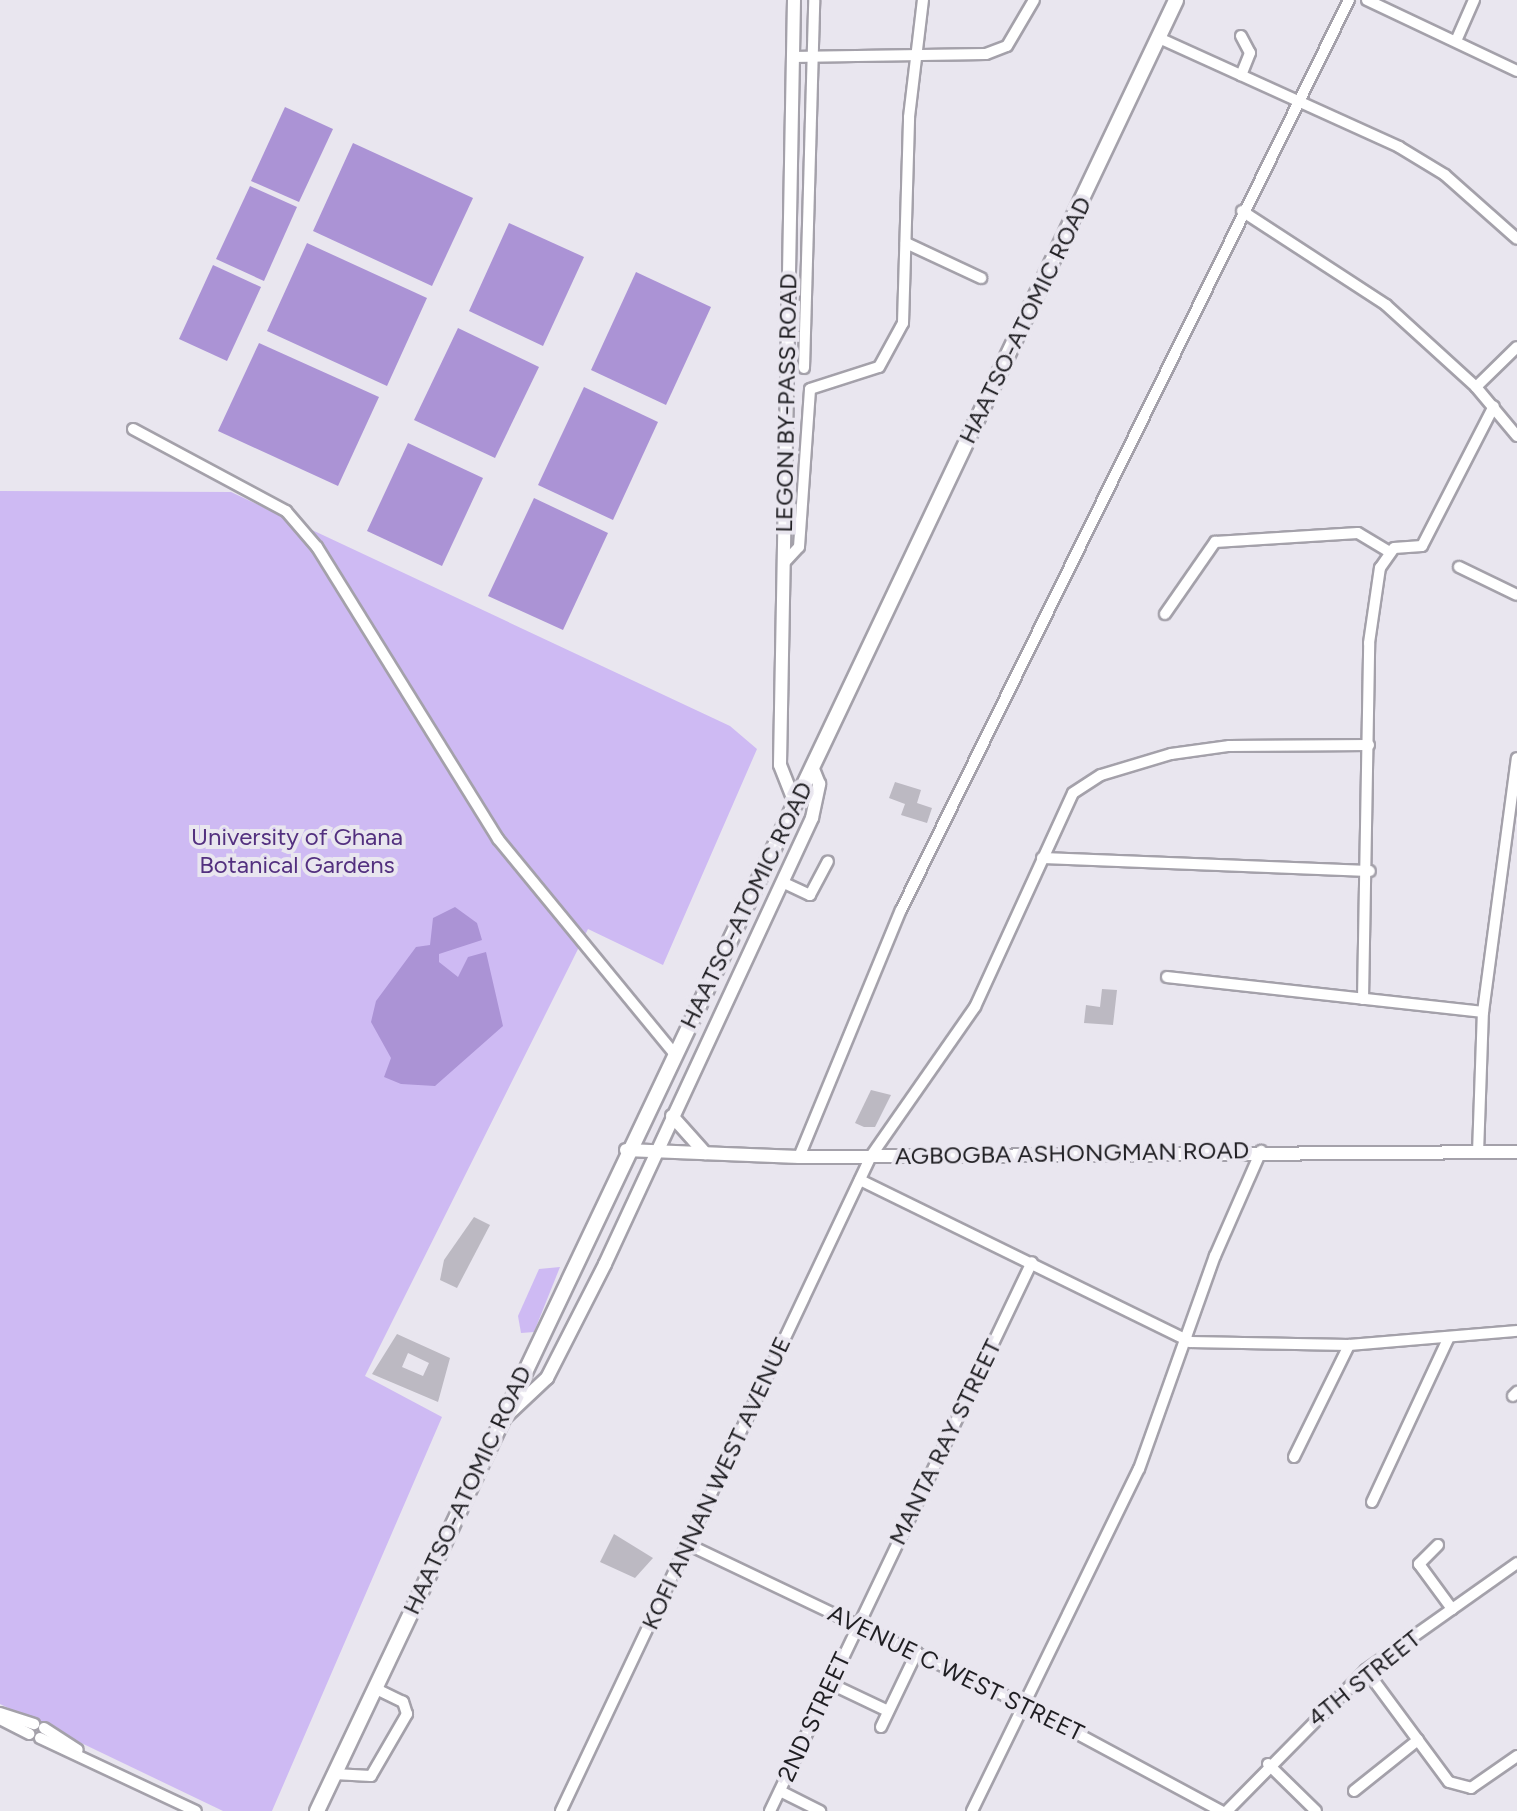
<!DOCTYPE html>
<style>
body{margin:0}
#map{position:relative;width:1517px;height:1811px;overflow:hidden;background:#e9e6ef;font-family:Figtree,sans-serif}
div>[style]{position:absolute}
.green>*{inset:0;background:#cebaf3}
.water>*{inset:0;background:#ab93d5}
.building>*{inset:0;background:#bcb9c2}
.roads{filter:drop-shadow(2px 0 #a4a1aa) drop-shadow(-2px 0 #a4a1aa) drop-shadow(0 2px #a4a1aa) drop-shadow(0 -2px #a4a1aa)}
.minor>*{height:10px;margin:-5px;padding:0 5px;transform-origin:5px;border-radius:5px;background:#fff}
.tertiary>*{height:12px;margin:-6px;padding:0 6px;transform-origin:6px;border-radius:6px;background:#fff}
.secondary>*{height:14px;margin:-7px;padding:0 7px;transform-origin:7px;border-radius:7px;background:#fff}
span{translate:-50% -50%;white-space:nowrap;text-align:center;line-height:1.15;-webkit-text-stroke:8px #e9e6ef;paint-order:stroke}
.street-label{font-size:24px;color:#1f1e22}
.park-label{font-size:24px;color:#53307f}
</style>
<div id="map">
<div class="green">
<i style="clip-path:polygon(0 491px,231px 492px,730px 726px,757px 749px,663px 965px,588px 929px,365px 1376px,442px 1417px,272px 1811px,223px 1811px,0 1704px)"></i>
<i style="clip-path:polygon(560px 1267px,534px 1332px,521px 1333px,518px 1316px,539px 1269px)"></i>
</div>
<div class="water">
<i style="clip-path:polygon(285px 107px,333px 129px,299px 202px,251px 181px)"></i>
<i style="clip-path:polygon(353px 143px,473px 198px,432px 286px,313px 231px)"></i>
<i style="clip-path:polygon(250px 186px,297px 207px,264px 281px,216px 259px)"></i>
<i style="clip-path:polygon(509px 223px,584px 257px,543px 346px,469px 311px)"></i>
<i style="clip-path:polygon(307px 243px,427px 298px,387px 386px,267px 331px)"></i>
<i style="clip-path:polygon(213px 265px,261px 287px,227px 361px,179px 339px)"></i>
<i style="clip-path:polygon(636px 272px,711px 307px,666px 405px,591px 370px)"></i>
<i style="clip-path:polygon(458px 328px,539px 367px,495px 458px,414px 420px)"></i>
<i style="clip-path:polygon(259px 343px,379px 397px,338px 486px,218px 431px)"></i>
<i style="clip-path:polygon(584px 387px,658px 422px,613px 520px,538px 485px)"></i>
<i style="clip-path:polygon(408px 443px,483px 478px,442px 566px,367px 531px)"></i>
<i style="clip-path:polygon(534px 498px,608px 533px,563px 630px,488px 596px)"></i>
<i style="clip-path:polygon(455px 907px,477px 923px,482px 940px,439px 954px,439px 962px,458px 977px,468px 957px,486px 952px,503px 1026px,435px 1086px,401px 1084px,384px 1077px,391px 1058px,371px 1022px,376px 1001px,416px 947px,430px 945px,433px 918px)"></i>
</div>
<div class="building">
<i style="clip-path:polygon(895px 782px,921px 790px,917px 803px,932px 808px,927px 823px,901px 815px,905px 804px,889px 798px)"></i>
<i style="clip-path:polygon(1102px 989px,1117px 990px,1113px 1025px,1084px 1023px,1086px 1005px,1100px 1007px)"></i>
<i style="clip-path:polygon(871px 1090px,891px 1095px,875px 1127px,864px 1127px,855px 1123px)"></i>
<i style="clip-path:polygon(474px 1217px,490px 1225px,457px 1288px,440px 1280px,444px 1260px)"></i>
<i style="clip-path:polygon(evenodd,397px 1334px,450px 1358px,438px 1402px,372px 1374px,397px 1334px,408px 1353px,429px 1363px,423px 1376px,402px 1367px,408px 1353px)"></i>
<i style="clip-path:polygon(614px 1534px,653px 1558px,635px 1578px,600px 1562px)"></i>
</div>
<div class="roads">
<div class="minor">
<i style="left:1367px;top:0;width:166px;rotate:25.3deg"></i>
<i style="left:1241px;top:36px;width:19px;rotate:62deg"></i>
<i style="left:1250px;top:53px;width:24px;rotate:112deg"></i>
<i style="left:1159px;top:38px;width:264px;rotate:24.4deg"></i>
<i style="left:1399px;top:147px;width:54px;rotate:31.3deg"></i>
<i style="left:1445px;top:175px;width:96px;rotate:41.6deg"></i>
<i style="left:1456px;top:41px;width:45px;rotate:-66.3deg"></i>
<i style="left:792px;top:57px;width:194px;rotate:-0.9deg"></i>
<i style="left:986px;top:54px;width:22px;rotate:-21deg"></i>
<i style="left:1007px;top:46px;width:53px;rotate:-59.6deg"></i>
<i style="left:1242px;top:211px;width:172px;rotate:33.1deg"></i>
<i style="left:1386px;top:305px;width:122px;rotate:42.3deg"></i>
<i style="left:1476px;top:387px;width:64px;rotate:50.1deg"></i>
<i style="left:906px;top:243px;width:83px;rotate:25deg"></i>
<i style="left:804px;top:368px;width:368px;rotate:-88.4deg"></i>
<i style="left:1476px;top:387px;width:57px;rotate:-44.3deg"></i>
<i style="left:133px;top:429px;width:174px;rotate:28.2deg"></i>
<i style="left:286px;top:511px;width:48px;rotate:49.3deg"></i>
<i style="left:317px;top:547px;width:344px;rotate:58.2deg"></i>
<i style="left:498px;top:839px;width:277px;rotate:50.6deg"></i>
<i style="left:783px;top:564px;width:23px;rotate:-47deg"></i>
<i style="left:799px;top:547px;width:158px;rotate:-86deg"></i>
<i style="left:810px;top:389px;width:72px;rotate:-17.7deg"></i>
<i style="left:879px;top:367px;width:50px;rotate:-61.4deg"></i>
<i style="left:903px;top:323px;width:206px;rotate:-88.3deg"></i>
<i style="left:909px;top:117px;width:118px;rotate:-83.2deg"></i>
<i style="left:1459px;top:567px;width:64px;rotate:25.8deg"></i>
<i style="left:1165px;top:614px;width:88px;rotate:-55.2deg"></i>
<i style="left:1215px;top:542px;width:143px;rotate:-3.6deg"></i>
<i style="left:1358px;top:533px;width:35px;rotate:31deg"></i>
<i style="left:1042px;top:858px;width:328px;rotate:2.3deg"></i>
<i style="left:782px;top:882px;width:31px;rotate:25deg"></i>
<i style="left:810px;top:895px;width:38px;rotate:-62deg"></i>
<i style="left:1167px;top:977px;width:318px;rotate:6.3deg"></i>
<i style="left:1363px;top:999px;width:356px;rotate:-89deg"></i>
<i style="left:1369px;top:643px;width:76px;rotate:-81.7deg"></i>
<i style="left:1380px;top:568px;width:24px;rotate:-55deg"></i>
<i style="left:1394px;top:548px;width:28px;rotate:-4deg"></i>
<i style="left:1422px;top:546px;width:157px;rotate:-62.8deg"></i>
<i style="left:1478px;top:1153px;width:141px;rotate:-88deg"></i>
<i style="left:1483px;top:1012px;width:256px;rotate:-82.4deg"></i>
<i style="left:799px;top:1157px;width:267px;rotate:-67.6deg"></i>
<i style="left:901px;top:910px;width:1014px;rotate:-63.79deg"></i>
<i style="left:860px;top:1180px;width:368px;rotate:26.1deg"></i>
<i style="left:1190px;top:1342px;width:159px;rotate:1.1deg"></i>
<i style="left:1349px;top:1345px;width:169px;rotate:-4.8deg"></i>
<i style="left:1513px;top:1396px;width:6px;rotate:-45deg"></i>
<i style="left:1294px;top:1457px;width:125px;rotate:-63.8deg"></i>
<i style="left:1372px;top:1502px;width:182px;rotate:-65deg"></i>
<i style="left:687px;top:1544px;width:373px;rotate:25.5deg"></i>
<i style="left:1024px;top:1705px;width:224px;rotate:28.3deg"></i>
<i style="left:1438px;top:1545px;width:27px;rotate:135deg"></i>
<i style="left:1419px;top:1564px;width:56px;rotate:53.7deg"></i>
<i style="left:1366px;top:1670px;width:139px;rotate:53.5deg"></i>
<i style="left:1449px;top:1782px;width:23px;rotate:15deg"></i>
<i style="left:1471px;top:1788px;width:56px;rotate:-34.8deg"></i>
<i style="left:829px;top:1683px;width:65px;rotate:25.4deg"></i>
<i style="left:0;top:1713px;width:36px;rotate:18deg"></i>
<i style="left:0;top:1719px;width:33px;rotate:27deg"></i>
<i style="left:881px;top:1727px;width:83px;rotate:-64.4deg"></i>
<i style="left:44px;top:1728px;width:40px;rotate:32.9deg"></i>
<i style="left:40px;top:1738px;width:172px;rotate:25.1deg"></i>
<i style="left:1268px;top:1764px;width:67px;rotate:44.4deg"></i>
<i style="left:334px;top:1774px;width:37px;rotate:3deg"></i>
<i style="left:371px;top:1776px;width:72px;rotate:-59.9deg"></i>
<i style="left:407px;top:1714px;width:13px;rotate:-108deg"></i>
<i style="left:403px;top:1702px;width:32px;rotate:-154deg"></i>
<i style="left:780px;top:1791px;width:45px;rotate:26.6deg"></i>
<i style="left:1354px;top:1791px;width:82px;rotate:-38.6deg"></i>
<i style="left:561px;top:1811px;width:725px;rotate:-64.67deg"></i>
<i style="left:871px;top:1156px;width:182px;rotate:-55.1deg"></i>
<i style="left:975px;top:1007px;width:235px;rotate:-65.4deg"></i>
<i style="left:1073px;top:793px;width:33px;rotate:-33deg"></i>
<i style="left:1101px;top:775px;width:73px;rotate:-16.7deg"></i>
<i style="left:1171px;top:754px;width:59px;rotate:-7.9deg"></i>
<i style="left:1229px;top:746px;width:140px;rotate:-0.4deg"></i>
<i style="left:770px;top:1811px;width:608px;rotate:-64.49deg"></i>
<i style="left:972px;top:1811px;width:381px;rotate:-64deg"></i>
<i style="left:1139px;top:1469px;width:226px;rotate:-70.4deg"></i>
<i style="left:1215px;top:1256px;width:115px;rotate:-66.3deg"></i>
<i style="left:1227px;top:1811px;width:198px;rotate:-45.4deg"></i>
<i style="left:1366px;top:1670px;width:185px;rotate:-35.3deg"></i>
</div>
<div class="tertiary">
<i style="left:794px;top:0;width:765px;rotate:91.05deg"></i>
<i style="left:780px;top:765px;width:41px;rotate:68.5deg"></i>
<i style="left:672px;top:1116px;width:50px;rotate:48.3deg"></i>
<i style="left:626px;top:1150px;width:173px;rotate:2.3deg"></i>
<i style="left:799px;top:1157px;width:718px;rotate:-0.4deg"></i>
<i style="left:501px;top:1421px;width:63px;rotate:-43.1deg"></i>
<i style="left:547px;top:1378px;width:128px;rotate:-63deg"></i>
<i style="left:605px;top:1264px;width:492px;rotate:-65.1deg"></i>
<i style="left:812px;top:818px;width:35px;rotate:-78deg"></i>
<i style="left:819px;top:784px;width:18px;rotate:-112deg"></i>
</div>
<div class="secondary">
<i style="left:317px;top:1811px;width:2004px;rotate:-64.62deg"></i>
</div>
</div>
<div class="street-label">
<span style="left:1025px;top:320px;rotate:-64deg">HAATSO-ATOMIC ROAD</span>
<span style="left:786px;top:403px;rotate:-89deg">LEGON BY-PASS ROAD</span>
<span style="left:746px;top:905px;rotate:-64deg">HAATSO-ATOMIC ROAD</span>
<span style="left:1072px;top:1153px;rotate:-1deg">AGBOGBA ASHONGMAN ROAD</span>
<span style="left:945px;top:1442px;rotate:-64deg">MANTA RAY STREET</span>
<span style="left:716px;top:1483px;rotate:-65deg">KOFI ANNAN WEST AVENUE</span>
<span style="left:467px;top:1490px;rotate:-65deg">HAATSO-ATOMIC ROAD</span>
<span style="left:956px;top:1673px;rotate:26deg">AVENUE C WEST STREET</span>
<span style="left:1364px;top:1678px;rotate:-39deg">4TH STREET</span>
<span style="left:814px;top:1717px;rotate:-65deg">2ND STREET</span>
</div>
<div class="park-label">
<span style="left:297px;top:851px">University of Ghana<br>Botanical Gardens</span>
</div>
</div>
